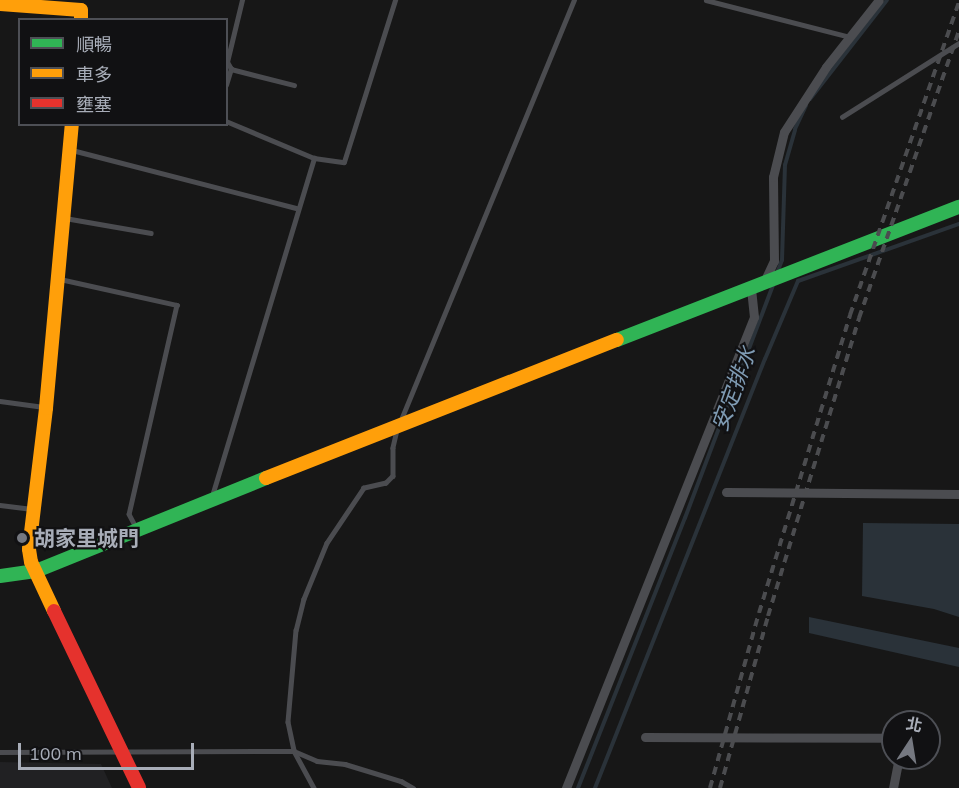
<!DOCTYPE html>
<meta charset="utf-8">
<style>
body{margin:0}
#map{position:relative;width:959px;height:788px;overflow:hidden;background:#171717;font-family:Mulish,"Noto Sans TC",sans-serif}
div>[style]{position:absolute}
.built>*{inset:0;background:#212123}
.water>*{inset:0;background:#2a3239}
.stream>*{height:4px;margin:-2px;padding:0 2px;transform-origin:2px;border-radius:2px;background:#2a3239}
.lane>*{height:4.5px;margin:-2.25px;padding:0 2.25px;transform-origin:2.25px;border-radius:2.25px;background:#4b4c50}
.street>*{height:9px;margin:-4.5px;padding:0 4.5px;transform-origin:4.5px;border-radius:4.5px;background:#4b4c50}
.fast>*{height:14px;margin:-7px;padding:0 7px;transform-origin:7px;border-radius:7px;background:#30b455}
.slow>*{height:14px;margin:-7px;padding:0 7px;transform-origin:7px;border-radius:7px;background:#ff9f0a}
.jam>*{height:14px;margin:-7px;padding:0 7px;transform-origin:7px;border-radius:7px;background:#e5322d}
.rail>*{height:4px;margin-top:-2px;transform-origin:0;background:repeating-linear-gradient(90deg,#4b4c4f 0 8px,transparent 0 14px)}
.dots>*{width:16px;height:16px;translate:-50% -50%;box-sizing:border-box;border:3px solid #111113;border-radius:50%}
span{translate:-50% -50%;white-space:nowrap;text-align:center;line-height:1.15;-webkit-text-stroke:4.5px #111113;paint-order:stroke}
.poi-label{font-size:21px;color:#a8adb8;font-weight:700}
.left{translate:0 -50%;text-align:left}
.water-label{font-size:22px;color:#7f9bb3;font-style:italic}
.legend{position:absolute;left:18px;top:18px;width:210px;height:108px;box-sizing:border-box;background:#111113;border:2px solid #4d4f55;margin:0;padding:8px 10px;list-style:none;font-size:18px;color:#a8adb8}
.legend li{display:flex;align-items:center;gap:12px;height:30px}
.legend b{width:30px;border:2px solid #4d4f55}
.north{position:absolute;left:881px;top:710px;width:60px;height:60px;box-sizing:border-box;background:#111113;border:2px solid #4d4f55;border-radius:50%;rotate:12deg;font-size:16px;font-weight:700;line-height:24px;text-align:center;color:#a8adb8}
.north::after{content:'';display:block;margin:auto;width:21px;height:27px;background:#757880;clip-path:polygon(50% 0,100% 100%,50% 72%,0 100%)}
.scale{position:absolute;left:18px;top:743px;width:176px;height:27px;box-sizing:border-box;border:3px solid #a8adb8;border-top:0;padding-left:8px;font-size:18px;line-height:21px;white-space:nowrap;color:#a8adb8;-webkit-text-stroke:4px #111113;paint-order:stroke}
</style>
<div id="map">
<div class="built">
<i style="clip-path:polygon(0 762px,101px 764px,112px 788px,0 788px)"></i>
</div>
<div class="water">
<i style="clip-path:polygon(863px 523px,959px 524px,959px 617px,934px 609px,862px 596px)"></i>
<i style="clip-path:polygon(809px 617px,959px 648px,959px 667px,809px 633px)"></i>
</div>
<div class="stream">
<i style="left:810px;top:99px;width:125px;rotate:-52.1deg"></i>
<i style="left:777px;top:273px;width:14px;rotate:-69deg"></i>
<i style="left:782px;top:260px;width:95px;rotate:-88.2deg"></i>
<i style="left:785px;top:165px;width:37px;rotate:-74deg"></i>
<i style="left:795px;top:129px;width:26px;rotate:-65deg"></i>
<i style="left:578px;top:788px;width:290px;rotate:-68.4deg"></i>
<i style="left:685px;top:518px;width:251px;rotate:-69.3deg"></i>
<i style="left:595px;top:788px;width:461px;rotate:-68.4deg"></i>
<i style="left:765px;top:359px;width:85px;rotate:-67.1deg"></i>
<i style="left:798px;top:281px;width:171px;rotate:-19.5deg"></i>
</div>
<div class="lane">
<i style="left:706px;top:0;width:149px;rotate:14.4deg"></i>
<i style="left:231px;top:69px;width:65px;rotate:14.3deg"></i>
<i style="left:226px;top:85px;width:17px;rotate:-73deg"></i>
<i style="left:231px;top:69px;width:8px;rotate:-120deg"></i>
<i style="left:227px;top:62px;width:64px;rotate:-76.4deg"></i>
<i style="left:842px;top:117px;width:138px;rotate:-32.3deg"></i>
<i style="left:226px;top:121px;width:95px;rotate:22.8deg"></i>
<i style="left:72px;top:150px;width:232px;rotate:14.5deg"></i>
<i style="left:65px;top:218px;width:87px;rotate:9.9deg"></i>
<i style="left:60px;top:279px;width:120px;rotate:12.5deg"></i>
<i style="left:177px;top:305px;width:214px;rotate:102.9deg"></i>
<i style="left:129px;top:514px;width:17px;rotate:62deg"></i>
<i style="left:0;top:401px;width:44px;rotate:7.8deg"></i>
<i style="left:400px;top:422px;width:456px;rotate:-67.6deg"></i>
<i style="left:397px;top:430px;width:18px;rotate:103deg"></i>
<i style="left:393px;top:448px;width:28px;rotate:90deg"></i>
<i style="left:393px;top:476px;width:10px;rotate:135deg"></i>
<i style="left:386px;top:483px;width:23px;rotate:167deg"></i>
<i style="left:364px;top:488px;width:66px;rotate:123.9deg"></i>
<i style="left:327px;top:543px;width:61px;rotate:112.3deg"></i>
<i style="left:304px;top:599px;width:32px;rotate:104deg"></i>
<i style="left:296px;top:630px;width:92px;rotate:95deg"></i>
<i style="left:288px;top:722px;width:30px;rotate:78deg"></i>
<i style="left:294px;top:751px;width:25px;rotate:23deg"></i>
<i style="left:317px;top:761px;width:28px;rotate:6deg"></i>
<i style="left:345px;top:764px;width:59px;rotate:16.9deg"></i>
<i style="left:401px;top:781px;width:14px;rotate:30deg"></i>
<i style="left:212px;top:496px;width:353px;rotate:-73.2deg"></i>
<i style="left:314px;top:158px;width:30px;rotate:8deg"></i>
<i style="left:344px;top:162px;width:170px;rotate:-72.5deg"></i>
<i style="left:0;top:505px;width:32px;rotate:7deg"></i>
<i style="left:0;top:752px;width:294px;rotate:-0.2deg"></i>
<i style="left:294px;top:751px;width:42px;rotate:61.6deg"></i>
</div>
<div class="street">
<i style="left:764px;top:282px;width:23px;rotate:-65deg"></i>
<i style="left:774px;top:261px;width:84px;rotate:-90.7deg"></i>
<i style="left:773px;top:177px;width:46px;rotate:-76.3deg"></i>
<i style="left:784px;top:132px;width:77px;rotate:-57.1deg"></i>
<i style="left:826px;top:67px;width:85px;rotate:-51.7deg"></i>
<i style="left:726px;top:492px;width:233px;rotate:0.5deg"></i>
<i style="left:645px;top:737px;width:248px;rotate:0.2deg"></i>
<i style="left:566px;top:788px;width:507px;rotate:-68.24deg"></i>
<i style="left:754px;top:317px;width:30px;rotate:-96deg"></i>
<i style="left:893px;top:788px;width:31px;rotate:-79deg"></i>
</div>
<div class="fast">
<i style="left:617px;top:340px;width:367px;rotate:-21.3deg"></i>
<i style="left:0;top:576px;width:36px;rotate:-8deg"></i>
<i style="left:36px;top:571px;width:248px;rotate:-22deg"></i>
</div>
<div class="slow">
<i style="left:0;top:4px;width:81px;rotate:4.2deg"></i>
<i style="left:81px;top:10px;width:10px;rotate:90deg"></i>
<i style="left:266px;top:478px;width:377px;rotate:-21.5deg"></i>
<i style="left:54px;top:611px;width:54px;rotate:-115.1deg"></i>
<i style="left:31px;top:562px;width:13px;rotate:-99deg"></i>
<i style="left:29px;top:549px;width:142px;rotate:-83.1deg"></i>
<i style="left:46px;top:408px;width:285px;rotate:-84.8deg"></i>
</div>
<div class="jam">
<i style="left:54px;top:611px;width:196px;rotate:64.3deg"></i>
</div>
<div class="rail">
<i style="left:710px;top:788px;width:182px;rotate:-74.4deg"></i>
<i style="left:759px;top:613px;width:312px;rotate:-73deg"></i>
<i style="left:850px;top:315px;width:331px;rotate:-70.8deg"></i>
<i style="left:720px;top:788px;width:179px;rotate:-74.4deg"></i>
<i style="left:768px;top:616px;width:312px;rotate:-73deg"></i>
<i style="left:859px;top:318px;width:304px;rotate:-70.8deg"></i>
</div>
<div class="dots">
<i style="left:22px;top:538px;background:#757880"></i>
</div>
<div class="poi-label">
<span class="left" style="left:34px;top:538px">胡家里城門</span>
</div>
<div class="water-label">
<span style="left:734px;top:389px;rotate:-70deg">安定排水</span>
</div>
<ul class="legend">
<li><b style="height:8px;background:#30b455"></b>順暢</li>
<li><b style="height:8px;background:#ff9f0a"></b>車多</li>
<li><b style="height:8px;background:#e5322d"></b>壅塞</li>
</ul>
<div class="north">北</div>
<div class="scale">100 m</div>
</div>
